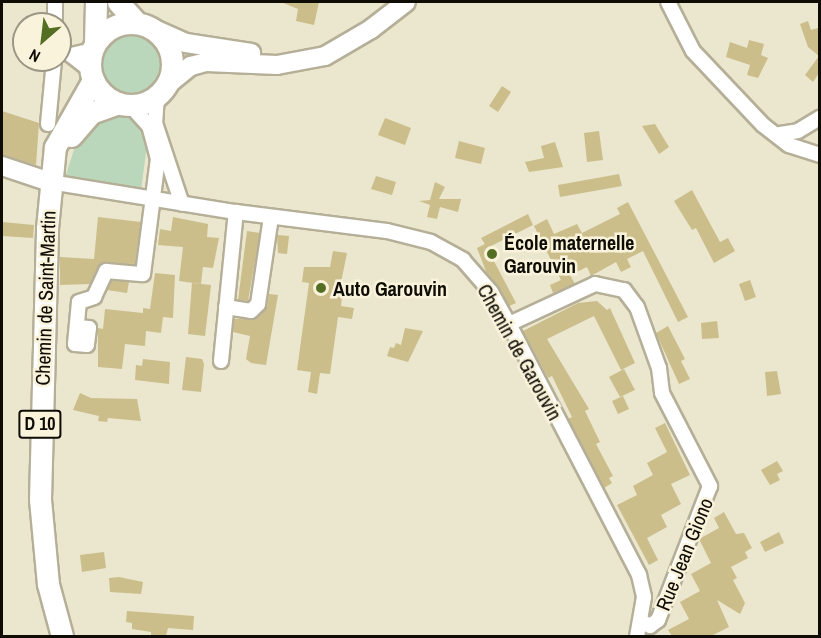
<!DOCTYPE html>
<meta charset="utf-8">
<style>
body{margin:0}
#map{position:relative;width:821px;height:638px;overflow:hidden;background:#ebe6ce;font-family:"Archivo Narrow",sans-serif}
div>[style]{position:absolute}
.green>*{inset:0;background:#bad7bb}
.round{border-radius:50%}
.building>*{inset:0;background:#cbbe8b}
.roads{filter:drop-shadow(2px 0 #b5af98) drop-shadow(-2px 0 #b5af98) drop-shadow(0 2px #b5af98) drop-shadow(0 -2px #b5af98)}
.street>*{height:14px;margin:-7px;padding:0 7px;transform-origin:7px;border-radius:7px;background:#fff}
.secondary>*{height:18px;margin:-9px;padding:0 9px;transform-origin:9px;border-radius:9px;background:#fff}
.primary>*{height:21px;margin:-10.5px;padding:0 10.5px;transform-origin:10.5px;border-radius:10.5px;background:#fff}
.primary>.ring{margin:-10.5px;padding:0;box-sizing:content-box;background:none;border:21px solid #fff;border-radius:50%}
.dots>*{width:16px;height:16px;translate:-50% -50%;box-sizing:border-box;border:3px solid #f9f3db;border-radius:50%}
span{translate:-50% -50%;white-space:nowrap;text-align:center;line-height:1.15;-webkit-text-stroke:5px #f9f3db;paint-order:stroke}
.shield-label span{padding:2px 4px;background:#f9f3db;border:2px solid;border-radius:4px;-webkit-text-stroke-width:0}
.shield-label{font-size:18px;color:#0e0c05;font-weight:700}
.poi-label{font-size:20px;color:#0e0c05;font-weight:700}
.left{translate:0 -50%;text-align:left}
.street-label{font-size:20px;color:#0e0c05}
.frame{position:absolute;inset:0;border:3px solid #0e0c05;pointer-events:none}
.north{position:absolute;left:12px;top:12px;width:60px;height:60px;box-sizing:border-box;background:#f9f3db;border:2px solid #9b9785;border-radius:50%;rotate:208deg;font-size:16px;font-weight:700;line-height:24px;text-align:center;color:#0e0c05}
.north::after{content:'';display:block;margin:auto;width:21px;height:27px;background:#546f23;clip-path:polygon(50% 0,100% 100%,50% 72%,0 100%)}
</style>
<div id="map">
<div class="green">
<i class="round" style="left:97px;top:32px;width:64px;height:64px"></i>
<i style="clip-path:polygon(117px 113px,136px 119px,148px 137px,141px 191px,91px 180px,90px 184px,64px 181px,76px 143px,95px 118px)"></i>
</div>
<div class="building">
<i style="clip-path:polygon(281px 2px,319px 2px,314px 25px,296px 21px,298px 9px)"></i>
<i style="clip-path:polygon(808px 21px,811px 30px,818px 28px,819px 33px,819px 73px,813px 82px,805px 75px,819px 56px,808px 47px,800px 24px)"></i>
<i style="clip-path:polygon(749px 40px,764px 44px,761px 55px,768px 58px,758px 78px,747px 75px,750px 65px,726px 57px,730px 42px,747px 48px)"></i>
<i style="clip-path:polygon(502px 86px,511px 92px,498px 112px,489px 106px)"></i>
<i style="clip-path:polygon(2px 111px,39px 123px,36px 165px,2px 155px)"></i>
<i style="clip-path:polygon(385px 118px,411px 128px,405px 145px,378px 135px)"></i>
<i style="clip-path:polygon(655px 124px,669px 147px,659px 154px,642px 126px)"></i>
<i style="clip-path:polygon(599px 131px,603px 160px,587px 162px,584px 133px)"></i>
<i style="clip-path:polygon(459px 141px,485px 148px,481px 164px,455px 158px)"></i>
<i style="clip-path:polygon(555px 142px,563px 167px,529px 172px,525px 162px,544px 158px,541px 146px)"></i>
<i style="clip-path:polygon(619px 174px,622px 186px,560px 197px,558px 185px)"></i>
<i style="clip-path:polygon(376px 176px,396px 182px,392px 195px,371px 189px)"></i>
<i style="clip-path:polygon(435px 182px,445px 187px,439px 199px,461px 199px,458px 212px,440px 207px,437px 219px,427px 217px,430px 205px,419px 201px,430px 200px)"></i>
<i style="clip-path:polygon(692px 190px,720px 242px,728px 238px,735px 251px,714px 263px,696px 228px,692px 230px,674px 201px)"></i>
<i style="clip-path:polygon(628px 202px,688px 317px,678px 322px,643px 251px,627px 259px,631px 267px,621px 272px,616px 262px,591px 276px,587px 267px,570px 275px,575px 284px,553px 293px,550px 285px,561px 280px,534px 226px,547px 219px,554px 234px,577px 224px,582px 233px,620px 214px,617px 208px)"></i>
<i style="clip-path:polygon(528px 214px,533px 225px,487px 248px,516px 303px,509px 306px,487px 274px,477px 248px,485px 244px,481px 238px)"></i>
<i style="clip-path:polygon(98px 217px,141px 222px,135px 264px,102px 263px,90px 284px,60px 285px,60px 257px,94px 259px)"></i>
<i style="clip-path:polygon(173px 217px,208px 224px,207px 237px,219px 238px,213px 268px,203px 267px,201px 284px,179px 281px,183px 247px,158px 245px,160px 229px,171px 231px)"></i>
<i style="clip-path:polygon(2px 222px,34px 225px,33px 238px,2px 236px)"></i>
<i style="clip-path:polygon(247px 231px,260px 233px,248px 301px,238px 300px)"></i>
<i style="clip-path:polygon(277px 235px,289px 236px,287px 254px,278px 253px)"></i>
<i style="clip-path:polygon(333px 251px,347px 253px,338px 297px,342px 297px,341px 306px,354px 308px,352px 319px,338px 317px,330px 374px,320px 373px,317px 394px,308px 392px,311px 372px,297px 370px,309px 283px,302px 282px,304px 267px,330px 267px)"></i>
<i style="clip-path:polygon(155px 273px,175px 275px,173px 318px,163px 317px,161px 333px,146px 331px,145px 346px,125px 344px,122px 369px,98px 367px,98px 328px,103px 329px,105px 309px,143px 313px,143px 308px,150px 309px)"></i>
<i style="clip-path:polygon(112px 280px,129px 282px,127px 293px,107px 290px)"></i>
<i style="clip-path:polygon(750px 280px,756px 297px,745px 301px,739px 284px)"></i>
<i style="clip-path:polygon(192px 283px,211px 285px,205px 336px,188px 334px)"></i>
<i style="clip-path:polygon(269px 294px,278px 295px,266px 365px,251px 363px,246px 359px,250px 336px,233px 332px,234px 319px,257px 318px,267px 306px)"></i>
<i style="clip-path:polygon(597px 301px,607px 310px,610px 308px,635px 363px,621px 370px,594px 316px,547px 339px,589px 409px,585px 411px,600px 442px,596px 444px,613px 476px,609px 478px,612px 483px,604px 488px,568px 419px,572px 417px,552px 376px,548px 378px,523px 331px,578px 303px)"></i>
<i style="clip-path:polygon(717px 321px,719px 338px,702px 339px,701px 323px)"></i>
<i style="clip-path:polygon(668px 326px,685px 359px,681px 361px,690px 379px,679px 384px,656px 333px)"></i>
<i style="clip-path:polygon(405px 328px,423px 331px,408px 362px,387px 356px,390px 347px,394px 348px,396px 343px,401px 345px)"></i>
<i style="clip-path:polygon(186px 357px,202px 359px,204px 364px,201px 392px,182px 390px)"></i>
<i style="clip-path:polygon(143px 359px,170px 362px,169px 384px,135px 380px,136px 365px,142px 366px)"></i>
<i style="clip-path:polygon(624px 369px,635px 390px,620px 397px,609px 377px)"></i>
<i style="clip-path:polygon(777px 371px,781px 394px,767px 396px,765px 372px)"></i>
<i style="clip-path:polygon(80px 393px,91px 398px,137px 399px,141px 421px,108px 418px,107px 422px,98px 421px,99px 416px,73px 410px)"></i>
<i style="clip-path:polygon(623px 396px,629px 409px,618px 414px,612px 401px)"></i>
<i style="clip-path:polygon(665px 423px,690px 475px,671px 484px,681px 504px,661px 515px,667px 527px,647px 538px,658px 560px,649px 565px,617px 505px,637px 495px,633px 486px,653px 475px,647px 463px,667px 452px,655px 428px)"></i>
<i style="clip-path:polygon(777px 461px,783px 471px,777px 474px,780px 480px,770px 485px,761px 470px)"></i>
<i style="clip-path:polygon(724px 512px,736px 534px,744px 533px,752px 548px,745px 552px,748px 558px,731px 567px,737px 578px,733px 580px,745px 603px,740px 614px,717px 600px,729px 627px,711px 636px,672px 636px,668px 630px,689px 619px,680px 602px,700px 591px,691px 574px,711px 563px,699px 539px,719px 528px,714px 518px)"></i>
<i style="clip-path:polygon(779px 532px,784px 543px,765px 552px,760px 542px)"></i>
<i style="clip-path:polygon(104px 552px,106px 568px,82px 572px,80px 555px)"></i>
<i style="clip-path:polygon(119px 577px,143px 582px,141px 594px,110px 592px,109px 578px)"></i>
<i style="clip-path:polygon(127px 611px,194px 616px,193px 630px,168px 628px,166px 636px,151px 636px,151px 632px,132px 629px,132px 623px,126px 622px)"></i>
</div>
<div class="roads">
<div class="street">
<i style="left:668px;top:2px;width:55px;rotate:63deg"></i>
<i style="left:693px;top:51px;width:102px;rotate:46.6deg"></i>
<i style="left:763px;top:125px;width:33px;rotate:38deg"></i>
<i style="left:789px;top:145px;width:33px;rotate:18deg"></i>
<i style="left:55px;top:24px;width:22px;rotate:-90deg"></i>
<i style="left:90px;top:70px;width:24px;rotate:-142deg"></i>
<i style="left:71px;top:55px;width:22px;rotate:-13deg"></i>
<i style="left:157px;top:96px;width:27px;rotate:94deg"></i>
<i style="left:155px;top:123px;width:85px;rotate:71.6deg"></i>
<i style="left:48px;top:124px;width:64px;rotate:-84.6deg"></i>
<i style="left:780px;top:134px;width:18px;rotate:-9deg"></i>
<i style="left:798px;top:131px;width:26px;rotate:-31deg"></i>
<i style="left:50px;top:182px;width:188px;rotate:9.2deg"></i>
<i style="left:236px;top:212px;width:152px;rotate:7.2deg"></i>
<i style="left:387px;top:231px;width:45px;rotate:14deg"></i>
<i style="left:431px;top:242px;width:37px;rotate:29deg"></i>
<i style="left:463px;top:260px;width:43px;rotate:48.8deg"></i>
<i style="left:491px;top:292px;width:37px;rotate:61deg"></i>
<i style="left:509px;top:324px;width:283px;rotate:62.6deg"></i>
<i style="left:639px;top:575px;width:23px;rotate:77deg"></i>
<i style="left:644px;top:597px;width:40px;rotate:100deg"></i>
<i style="left:226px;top:307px;width:25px;rotate:9deg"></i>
<i style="left:251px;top:311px;width:10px;rotate:-45deg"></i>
<i style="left:258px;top:304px;width:88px;rotate:-81.5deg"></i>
<i style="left:509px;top:324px;width:95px;rotate:-24.9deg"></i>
<i style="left:595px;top:284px;width:30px;rotate:12deg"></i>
<i style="left:624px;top:290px;width:21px;rotate:53deg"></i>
<i style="left:637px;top:307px;width:65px;rotate:70.2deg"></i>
<i style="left:659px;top:368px;width:25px;rotate:83deg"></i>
<i style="left:662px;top:393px;width:105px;rotate:62.7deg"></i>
<i style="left:710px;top:486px;width:144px;rotate:111.2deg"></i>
<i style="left:658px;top:620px;width:10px;rotate:143deg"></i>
<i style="left:650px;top:626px;width:10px;rotate:-151deg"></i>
<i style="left:77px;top:327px;width:12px;rotate:5deg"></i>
<i style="left:89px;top:328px;width:17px;rotate:97deg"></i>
<i style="left:87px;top:345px;width:12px;rotate:-175deg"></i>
<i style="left:75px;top:344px;width:42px;rotate:-84.6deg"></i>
<i style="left:79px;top:302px;width:16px;rotate:-18deg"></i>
<i style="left:94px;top:297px;width:29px;rotate:-65deg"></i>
<i style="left:106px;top:271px;width:37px;rotate:5deg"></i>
<i style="left:143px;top:274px;width:116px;rotate:-82.6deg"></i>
<i style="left:158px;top:159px;width:34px;rotate:-105deg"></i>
<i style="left:149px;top:126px;width:28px;rotate:-132deg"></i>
<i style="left:221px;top:361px;width:150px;rotate:-84.3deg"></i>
</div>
<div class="secondary">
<i style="left:152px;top:28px;width:37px;rotate:24deg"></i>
<i style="left:186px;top:43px;width:66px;rotate:8.7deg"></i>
<i style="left:166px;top:86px;width:32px;rotate:-39deg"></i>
<i style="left:191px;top:66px;width:16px;rotate:-15deg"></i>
<i style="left:206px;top:62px;width:71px;rotate:2.4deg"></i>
<i style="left:277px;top:65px;width:49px;rotate:-10.6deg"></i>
<i style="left:325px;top:56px;width:53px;rotate:-30.4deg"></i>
<i style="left:371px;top:29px;width:44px;rotate:-37.6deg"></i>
<i style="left:2px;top:166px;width:51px;rotate:18.4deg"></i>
</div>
<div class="primary">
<i style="left:118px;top:2px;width:28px;rotate:48deg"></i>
<i class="ring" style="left:90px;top:23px;width:61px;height:61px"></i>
<i style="left:95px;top:43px;width:41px;rotate:-88.6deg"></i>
<i style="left:71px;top:136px;width:30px;rotate:-49deg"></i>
<i style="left:91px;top:113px;width:29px;rotate:-20deg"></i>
<i style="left:62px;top:636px;width:54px;rotate:-105.1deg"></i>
<i style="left:48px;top:584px;width:85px;rotate:-95.4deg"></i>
<i style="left:40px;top:499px;width:271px;rotate:-88.5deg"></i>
<i style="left:47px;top:228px;width:81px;rotate:-84.4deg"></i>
<i style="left:55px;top:147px;width:77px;rotate:-60.4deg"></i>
</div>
</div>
<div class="dots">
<i style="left:492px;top:254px;background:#546f23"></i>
<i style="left:321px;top:288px;background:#546f23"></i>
</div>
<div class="shield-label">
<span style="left:40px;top:424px">D 10</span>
</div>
<div class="poi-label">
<span class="left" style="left:504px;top:254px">École maternelle<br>Garouvin</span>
<span class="left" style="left:333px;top:288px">Auto Garouvin</span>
</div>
<div class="street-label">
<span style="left:45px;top:298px;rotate:-88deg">Chemin de Saint-Martin</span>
<span style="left:520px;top:352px;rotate:61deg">Chemin de Garouvin</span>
<span style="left:684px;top:554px;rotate:-68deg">Rue Jean Giono</span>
</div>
<div class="frame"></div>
<div class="north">N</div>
</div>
